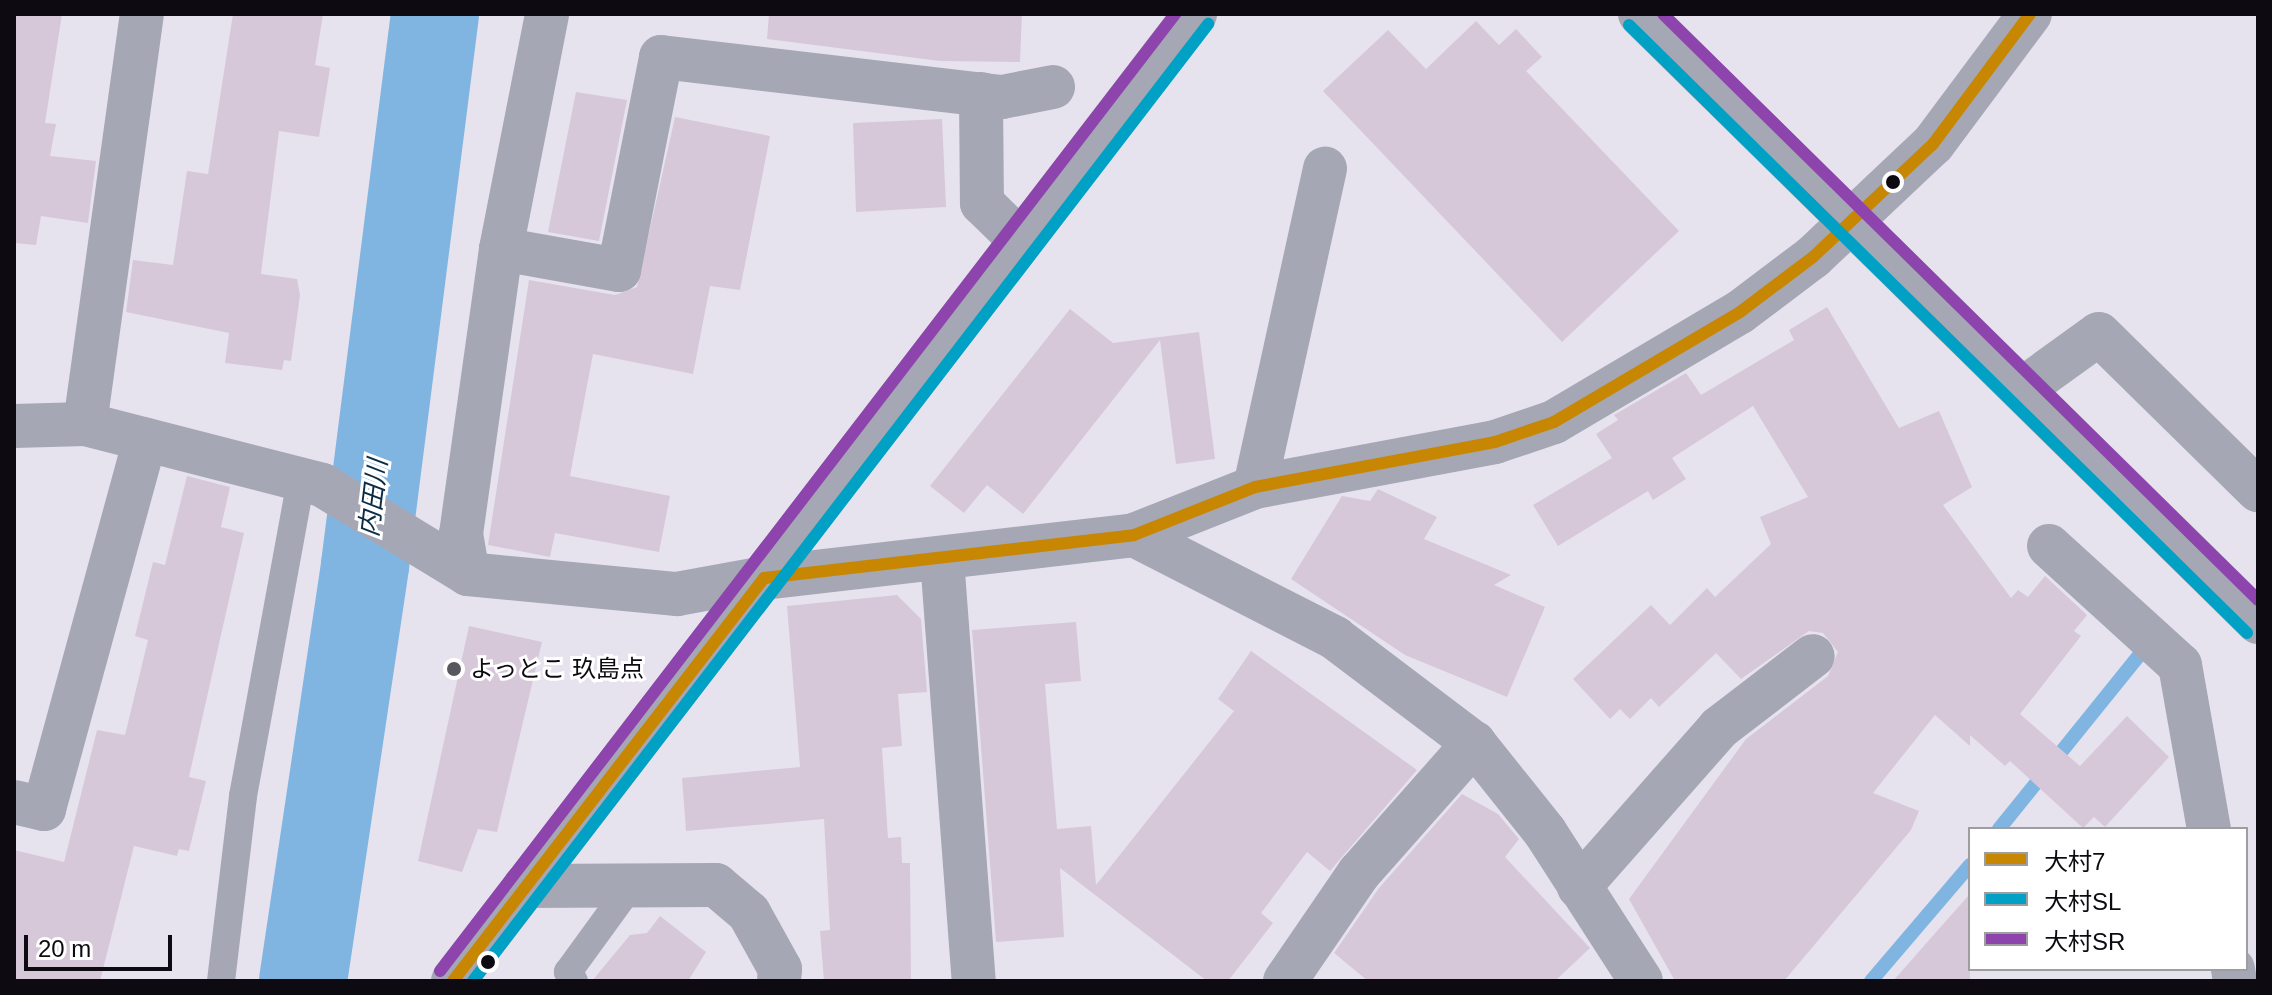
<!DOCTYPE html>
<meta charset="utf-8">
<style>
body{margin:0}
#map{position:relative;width:2272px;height:995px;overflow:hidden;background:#e6e3ee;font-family:Helvetica,"Noto Sans JP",sans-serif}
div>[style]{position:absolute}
.stream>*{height:14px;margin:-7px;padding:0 7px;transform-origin:7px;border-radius:7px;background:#80b5e2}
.river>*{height:88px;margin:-44px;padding:0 44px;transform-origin:44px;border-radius:44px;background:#80b5e2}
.building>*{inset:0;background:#d7c8d9}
.lane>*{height:28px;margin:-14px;padding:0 14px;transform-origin:14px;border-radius:14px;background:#a5a8b4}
.street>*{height:44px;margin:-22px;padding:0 22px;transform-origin:22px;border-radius:22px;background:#a5a8b4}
.secondary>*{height:44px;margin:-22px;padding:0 22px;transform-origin:22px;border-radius:22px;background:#a5a7b4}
.secondary-bridge>*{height:44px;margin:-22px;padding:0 22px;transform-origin:22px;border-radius:22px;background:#a5a7b4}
.bus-1>*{height:12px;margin:-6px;padding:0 6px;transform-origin:6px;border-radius:6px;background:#c88703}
.bus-2>*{height:12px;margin:-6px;padding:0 6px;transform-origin:6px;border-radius:6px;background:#01a1c5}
.bus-3>*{height:12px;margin:-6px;padding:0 6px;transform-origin:6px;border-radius:6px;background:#8e44ad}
.dots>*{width:22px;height:22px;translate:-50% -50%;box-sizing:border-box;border:4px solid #fff;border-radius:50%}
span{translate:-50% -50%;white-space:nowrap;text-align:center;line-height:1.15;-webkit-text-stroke:6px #fff;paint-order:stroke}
.poi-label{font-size:24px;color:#0d0b11}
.left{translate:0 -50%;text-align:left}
.water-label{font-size:26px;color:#0b2c45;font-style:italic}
.frame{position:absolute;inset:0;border:16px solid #0d0b11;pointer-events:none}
.legend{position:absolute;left:1968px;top:827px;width:280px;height:144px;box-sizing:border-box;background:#fff;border:2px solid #9e9da0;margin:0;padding:10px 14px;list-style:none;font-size:24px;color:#0d0b11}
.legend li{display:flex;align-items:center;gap:16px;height:40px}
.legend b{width:40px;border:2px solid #9e9da0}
.scale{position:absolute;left:24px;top:935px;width:148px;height:36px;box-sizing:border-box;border:4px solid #0d0b11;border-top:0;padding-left:10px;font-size:24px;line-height:28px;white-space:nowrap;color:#0d0b11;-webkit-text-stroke:6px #fff;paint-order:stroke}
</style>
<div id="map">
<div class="stream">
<i style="left:1999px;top:829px;width:239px;rotate:-51.1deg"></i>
<i style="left:1871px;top:981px;width:153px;rotate:-49.5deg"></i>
</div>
<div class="river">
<i style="left:303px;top:981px;width:421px;rotate:-81.5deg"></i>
<i style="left:365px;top:565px;width:555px;rotate:-82.76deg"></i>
</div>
<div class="building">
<i style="clip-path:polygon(14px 14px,62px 14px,45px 123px,56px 124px,50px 156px,96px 161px,88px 223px,41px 216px,36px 245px,14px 243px)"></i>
<i style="clip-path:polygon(233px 14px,323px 14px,315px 65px,330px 68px,319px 137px,279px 131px,261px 274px,297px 279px,300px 295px,291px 361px,284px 360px,282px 370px,225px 363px,229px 333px,126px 312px,133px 260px,173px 265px,187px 171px,208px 174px)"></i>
<i style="clip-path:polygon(769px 14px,1022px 14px,1020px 62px,940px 61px,767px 39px)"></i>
<i style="clip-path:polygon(1476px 21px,1499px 45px,1516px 29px,1542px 57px,1526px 71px,1679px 231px,1562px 342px,1323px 91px,1388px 30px,1426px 69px)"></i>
<i style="clip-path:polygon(576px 92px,627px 100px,599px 241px,548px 232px)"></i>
<i style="clip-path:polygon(675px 117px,770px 136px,740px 290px,710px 286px,693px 374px,593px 354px,570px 476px,670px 496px,659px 552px,555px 533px,550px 557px,488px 545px,529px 280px,615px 295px,637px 287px)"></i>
<i style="clip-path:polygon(942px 119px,946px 207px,856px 212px,853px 123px)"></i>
<i style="clip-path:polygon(1827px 307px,1899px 428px,1939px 411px,1972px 487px,1943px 505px,2011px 598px,2018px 590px,2028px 597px,2045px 576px,2087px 615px,2074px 631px,2081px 636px,2020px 714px,2080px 766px,2127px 716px,2169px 757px,2105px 827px,2094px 817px,2083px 828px,2010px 761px,2005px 766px,1970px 735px,1970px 746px,1935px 715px,1873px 793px,1919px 811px,1911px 830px,1784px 981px,1675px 981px,1629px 899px,1746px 739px,1828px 676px,1838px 652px,1823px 633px,1809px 631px,1741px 679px,1716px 653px,1659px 707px,1651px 698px,1630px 719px,1620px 709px,1610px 719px,1573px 679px,1651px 605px,1670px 625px,1707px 588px,1715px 597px,1771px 544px,1760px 517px,1808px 497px,1753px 406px,1672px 458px,1686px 479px,1653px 500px,1648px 491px,1558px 546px,1533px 505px,1612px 458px,1596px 434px,1618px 420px,1614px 415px,1686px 373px,1701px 395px,1794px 340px,1789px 330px)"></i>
<i style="clip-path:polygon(1070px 309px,1113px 343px,1199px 332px,1215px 459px,1176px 464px,1160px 340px,1023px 514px,987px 485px,964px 513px,930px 486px)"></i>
<i style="clip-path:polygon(187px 476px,230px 487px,221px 527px,244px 533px,189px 777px,206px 781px,189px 851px,179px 849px,177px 856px,134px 846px,100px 981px,14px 981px,14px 850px,64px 862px,97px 730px,125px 735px,148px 640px,135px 636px,153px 562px,165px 565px)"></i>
<i style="clip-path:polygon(1378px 489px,1437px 517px,1424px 539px,1511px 575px,1494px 585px,1545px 607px,1507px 697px,1405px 655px,1291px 579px,1342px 496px,1370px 501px)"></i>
<i style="clip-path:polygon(897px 595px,921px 619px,927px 692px,898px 694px,902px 746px,882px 748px,888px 838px,901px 837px,902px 863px,910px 863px,911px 981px,824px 981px,820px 931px,830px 930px,824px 819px,686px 831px,682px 778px,800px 767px,787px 606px)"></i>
<i style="clip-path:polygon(1076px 622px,1081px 681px,1045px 684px,1057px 829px,1091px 826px,1096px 885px,1234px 711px,1218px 699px,1251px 651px,1417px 770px,1330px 871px,1307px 852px,1261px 913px,1273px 923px,1228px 981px,1207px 981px,1060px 868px,1064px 937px,996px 942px,972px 630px)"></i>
<i style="clip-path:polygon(469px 626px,542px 642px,497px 832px,478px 829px,462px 872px,418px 861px)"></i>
<i style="clip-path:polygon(1462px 794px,1498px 814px,1519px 839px,1505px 857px,1590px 948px,1555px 981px,1368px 981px,1334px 953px,1379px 888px)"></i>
<i style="clip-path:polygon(1970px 894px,1970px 981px,1893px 981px,1937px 931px)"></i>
<i style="clip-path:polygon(660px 916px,706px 952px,688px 981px,592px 981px,630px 935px,647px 933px)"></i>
</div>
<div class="lane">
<i style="left:221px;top:981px;width:186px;rotate:-83.2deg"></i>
<i style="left:243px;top:796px;width:321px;rotate:-79.6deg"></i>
<i style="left:574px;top:981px;width:11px;rotate:-124deg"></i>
<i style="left:568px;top:972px;width:112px;rotate:-54deg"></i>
</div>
<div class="street">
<i style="left:981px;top:94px;width:109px;rotate:89.5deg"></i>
<i style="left:982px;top:203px;width:54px;rotate:44.3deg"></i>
<i style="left:501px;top:249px;width:120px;rotate:10.1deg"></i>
<i style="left:619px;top:270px;width:217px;rotate:-78.8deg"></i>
<i style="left:661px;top:57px;width:343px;rotate:6.7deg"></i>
<i style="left:1002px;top:97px;width:52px;rotate:-11.1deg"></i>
<i style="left:2024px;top:388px;width:92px;rotate:-35.8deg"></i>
<i style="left:2099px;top:334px;width:223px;rotate:44.5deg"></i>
<i style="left:85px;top:424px;width:414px;rotate:-82.1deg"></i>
<i style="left:14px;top:426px;width:71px;rotate:-1.6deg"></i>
<i style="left:85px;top:424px;width:245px;rotate:14.4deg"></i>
<i style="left:322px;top:485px;width:171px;rotate:31.4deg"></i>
<i style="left:468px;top:574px;width:210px;rotate:5.5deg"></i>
<i style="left:677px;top:594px;width:88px;rotate:-10.4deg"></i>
<i style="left:1255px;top:487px;width:326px;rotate:-77.6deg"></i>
<i style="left:1134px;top:535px;width:226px;rotate:27.1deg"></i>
<i style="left:1335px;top:638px;width:174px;rotate:37.1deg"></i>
<i style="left:1474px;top:743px;width:114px;rotate:51.4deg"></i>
<i style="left:1545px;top:832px;width:177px;rotate:57.2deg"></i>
<i style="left:2049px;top:546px;width:177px;rotate:42.3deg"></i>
<i style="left:2180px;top:665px;width:167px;rotate:80deg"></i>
<i style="left:942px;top:559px;width:423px;rotate:85.7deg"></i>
<i style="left:468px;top:574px;width:41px;rotate:-99.9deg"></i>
<i style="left:461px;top:534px;width:288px;rotate:-82deg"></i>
<i style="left:501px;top:249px;width:239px;rotate:-78.9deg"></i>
<i style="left:14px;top:802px;width:31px;rotate:13deg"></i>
<i style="left:44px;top:809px;width:383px;rotate:-74.7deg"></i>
<i style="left:525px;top:886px;width:191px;rotate:-0.3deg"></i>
<i style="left:716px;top:885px;width:43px;rotate:40.3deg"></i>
<i style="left:749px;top:913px;width:64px;rotate:61deg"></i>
<i style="left:780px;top:969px;width:12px;rotate:95deg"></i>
<i style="left:1579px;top:887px;width:212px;rotate:-48.6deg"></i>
<i style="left:1719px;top:728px;width:118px;rotate:-37.5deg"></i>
<i style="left:2233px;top:969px;width:12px;rotate:81deg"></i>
<i style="left:1285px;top:981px;width:131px;rotate:-55.6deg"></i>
<i style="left:1359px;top:873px;width:174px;rotate:-48.5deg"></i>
</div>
<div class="secondary">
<i style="left:1640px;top:14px;width:867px;rotate:44.53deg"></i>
<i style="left:1933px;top:144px;width:162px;rotate:-53.3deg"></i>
<i style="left:764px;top:578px;width:372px;rotate:-6.6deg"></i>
<i style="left:1134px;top:535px;width:130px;rotate:-21.6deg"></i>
<i style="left:1255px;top:487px;width:244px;rotate:-10.6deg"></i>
<i style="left:1495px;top:442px;width:62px;rotate:-18.7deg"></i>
<i style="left:1554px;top:422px;width:216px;rotate:-30.6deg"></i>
<i style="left:1740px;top:312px;width:91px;rotate:-37deg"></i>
<i style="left:453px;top:981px;width:1219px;rotate:-52.5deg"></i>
</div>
<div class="secondary-bridge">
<i style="left:1813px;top:257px;width:165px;rotate:-43.3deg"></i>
</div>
<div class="bus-1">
<i style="left:453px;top:981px;width:509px;rotate:-52.34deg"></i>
<i style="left:764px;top:578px;width:372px;rotate:-6.6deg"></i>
<i style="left:1134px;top:535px;width:130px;rotate:-21.6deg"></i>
<i style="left:1255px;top:487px;width:244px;rotate:-10.6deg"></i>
<i style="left:1495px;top:442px;width:62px;rotate:-18.7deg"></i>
<i style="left:1554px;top:422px;width:216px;rotate:-30.6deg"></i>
<i style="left:1740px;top:312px;width:91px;rotate:-37deg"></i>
<i style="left:1813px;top:257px;width:165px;rotate:-43.3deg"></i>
<i style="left:1933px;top:144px;width:162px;rotate:-53.3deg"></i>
</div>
<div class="bus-2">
<i style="left:1629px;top:25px;width:867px;rotate:44.53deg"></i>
<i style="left:473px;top:981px;width:1207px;rotate:-52.47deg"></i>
</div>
<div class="bus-3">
<i style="left:1663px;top:14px;width:835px;rotate:44.56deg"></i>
<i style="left:440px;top:971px;width:1207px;rotate:-52.47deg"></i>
</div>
<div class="dots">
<i style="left:1893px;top:182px;background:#0d0b11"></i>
<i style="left:454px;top:669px;background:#59575e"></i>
<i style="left:488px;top:962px;background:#0d0b11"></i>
</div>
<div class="poi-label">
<span class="left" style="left:470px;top:669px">よっとこ 玖島点</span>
</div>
<div class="water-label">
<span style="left:374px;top:498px;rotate:-83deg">内田川</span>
</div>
<div class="frame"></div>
<ul class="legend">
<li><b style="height:10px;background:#c88703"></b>大村7</li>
<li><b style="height:10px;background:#01a1c5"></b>大村SL</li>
<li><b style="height:10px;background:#8e44ad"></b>大村SR</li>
</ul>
<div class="scale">20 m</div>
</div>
